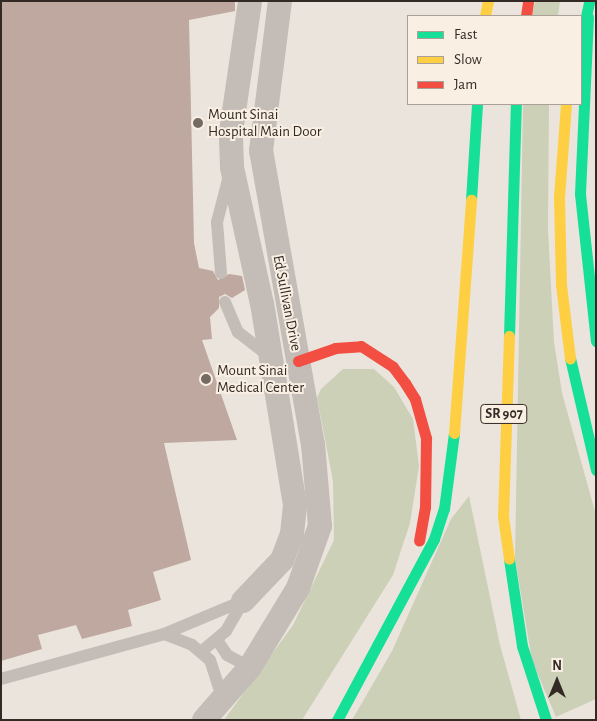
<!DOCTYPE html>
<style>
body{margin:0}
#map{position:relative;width:597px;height:721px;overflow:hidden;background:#ebe4dd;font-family:"Alegreya Sans",sans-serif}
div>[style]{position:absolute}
.green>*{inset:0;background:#ccd0b7}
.building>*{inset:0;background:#bea89f}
.lane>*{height:12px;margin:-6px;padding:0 6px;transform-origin:6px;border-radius:6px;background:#c3bcb7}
.street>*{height:24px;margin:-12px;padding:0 12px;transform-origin:12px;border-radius:12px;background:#c3bcb7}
.fast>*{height:11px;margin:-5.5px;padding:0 5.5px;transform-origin:5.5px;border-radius:5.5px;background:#16e098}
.slow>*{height:11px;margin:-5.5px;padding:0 5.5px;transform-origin:5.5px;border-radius:5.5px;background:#ffcf43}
.jam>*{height:11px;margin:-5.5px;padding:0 5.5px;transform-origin:5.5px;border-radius:5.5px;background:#f24e42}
.dots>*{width:14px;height:14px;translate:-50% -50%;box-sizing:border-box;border:2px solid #f9efe3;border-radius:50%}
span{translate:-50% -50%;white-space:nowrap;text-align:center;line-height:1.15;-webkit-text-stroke:4px #f9efe3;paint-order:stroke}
.shield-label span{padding:1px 4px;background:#f9efe3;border:1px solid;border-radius:4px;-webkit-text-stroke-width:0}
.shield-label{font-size:14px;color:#342a25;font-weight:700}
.poi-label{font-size:15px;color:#342a25}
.left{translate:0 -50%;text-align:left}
.street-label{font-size:15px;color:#342a25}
.frame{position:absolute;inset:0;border:2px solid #342a25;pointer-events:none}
.legend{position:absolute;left:407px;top:15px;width:175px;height:90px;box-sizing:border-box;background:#f9efe3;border:1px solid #aaa097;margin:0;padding:6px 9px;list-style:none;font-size:15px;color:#342a25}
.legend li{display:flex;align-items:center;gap:10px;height:25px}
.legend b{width:25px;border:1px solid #aaa097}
.north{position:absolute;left:532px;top:656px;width:50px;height:50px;-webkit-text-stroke:4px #f9efe3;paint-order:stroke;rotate:0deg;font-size:14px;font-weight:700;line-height:20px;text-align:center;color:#342a25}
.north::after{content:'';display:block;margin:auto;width:18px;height:22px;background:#342a25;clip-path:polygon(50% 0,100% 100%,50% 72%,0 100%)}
</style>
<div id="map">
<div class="green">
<i style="clip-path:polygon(535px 1px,560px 1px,558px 16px,532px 16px)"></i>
<i style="clip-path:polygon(523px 104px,549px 104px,548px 229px,554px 342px,562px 393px,596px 515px,596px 699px,556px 717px,532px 661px,515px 558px)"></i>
<i style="clip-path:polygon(343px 369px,374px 369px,394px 387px,413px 419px,419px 466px,410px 523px,393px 575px,302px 720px,224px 720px,293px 625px,334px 540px,333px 481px,317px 398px,321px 389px)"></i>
<i style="clip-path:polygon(469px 496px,500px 645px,521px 720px,352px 720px,392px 651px,451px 519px)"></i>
</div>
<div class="building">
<i style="clip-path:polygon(1px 1px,235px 1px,235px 11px,189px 20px,194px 243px,199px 268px,213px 271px,218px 280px,229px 274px,242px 276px,245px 290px,232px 298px,225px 294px,219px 297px,219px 308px,210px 317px,212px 339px,202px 340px,237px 440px,164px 443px,191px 560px,153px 572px,161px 600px,128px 610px,132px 626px,82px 639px,76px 625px,38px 635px,42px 649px,1px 661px)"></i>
</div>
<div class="lane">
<i style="left:221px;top:273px;width:51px;rotate:-94.5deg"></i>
<i style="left:217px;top:222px;width:48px;rotate:-75.4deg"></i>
<i style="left:225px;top:302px;width:33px;rotate:67deg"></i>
<i style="left:238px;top:332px;width:41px;rotate:38deg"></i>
<i style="left:164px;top:634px;width:30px;rotate:21deg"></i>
<i style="left:192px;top:645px;width:23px;rotate:40deg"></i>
<i style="left:210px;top:660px;width:42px;rotate:72deg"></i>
<i style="left:217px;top:640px;width:18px;rotate:56deg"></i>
<i style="left:227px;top:655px;width:26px;rotate:28deg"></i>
<i style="left:202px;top:651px;width:31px;rotate:-40deg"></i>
<i style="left:226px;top:631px;width:34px;rotate:-60deg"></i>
<i style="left:1px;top:679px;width:169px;rotate:-15.4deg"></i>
<i style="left:164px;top:634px;width:86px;rotate:-22.7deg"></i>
</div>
<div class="street">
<i style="left:243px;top:601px;width:57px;rotate:-46.4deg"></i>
<i style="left:282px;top:560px;width:28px;rotate:-69deg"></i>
<i style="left:292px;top:534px;width:29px;rotate:-84deg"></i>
<i style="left:295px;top:505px;width:204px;rotate:-99.3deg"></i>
<i style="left:262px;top:304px;width:140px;rotate:-102.4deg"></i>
<i style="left:232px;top:167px;width:35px;rotate:-92deg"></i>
<i style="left:231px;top:132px;width:132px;rotate:-81.7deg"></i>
<i style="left:204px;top:720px;width:70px;rotate:-49deg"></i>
<i style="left:250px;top:667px;width:92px;rotate:-58.7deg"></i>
<i style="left:298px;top:588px;width:66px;rotate:-70.5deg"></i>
<i style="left:320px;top:526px;width:81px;rotate:-94.9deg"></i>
<i style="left:313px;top:445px;width:299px;rotate:-100deg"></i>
<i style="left:261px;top:151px;width:151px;rotate:-82.8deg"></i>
</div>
<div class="fast">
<i style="left:588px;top:17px;width:177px;rotate:92.6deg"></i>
<i style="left:580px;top:194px;width:148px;rotate:83.8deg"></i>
<i style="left:581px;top:40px;width:40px;rotate:-78deg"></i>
<i style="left:471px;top:200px;width:96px;rotate:-86.4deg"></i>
<i style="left:509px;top:336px;width:232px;rotate:-88.3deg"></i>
<i style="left:570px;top:358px;width:115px;rotate:76.9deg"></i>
<i style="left:509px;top:559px;width:88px;rotate:81.5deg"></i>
<i style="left:522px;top:646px;width:78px;rotate:72deg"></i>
<i style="left:337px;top:720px;width:205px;rotate:-61.8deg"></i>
<i style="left:434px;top:539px;width:32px;rotate:-72deg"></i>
<i style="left:444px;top:509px;width:77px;rotate:-82.5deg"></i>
</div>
<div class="slow">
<i style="left:485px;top:16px;width:15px;rotate:-79deg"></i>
<i style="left:566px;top:104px;width:93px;rotate:94.3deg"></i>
<i style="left:559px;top:197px;width:88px;rotate:88.7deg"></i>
<i style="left:561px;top:285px;width:74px;rotate:83deg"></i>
<i style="left:509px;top:336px;width:180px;rotate:91.9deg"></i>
<i style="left:503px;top:516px;width:43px;rotate:82.1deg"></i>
<i style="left:454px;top:433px;width:234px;rotate:-85.8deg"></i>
</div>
<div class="jam">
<i style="left:526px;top:16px;width:15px;rotate:-82deg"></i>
<i style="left:298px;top:361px;width:39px;rotate:-19deg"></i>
<i style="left:335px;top:348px;width:26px;rotate:-4deg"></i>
<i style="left:361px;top:346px;width:38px;rotate:33deg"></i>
<i style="left:393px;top:367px;width:20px;rotate:53deg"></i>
<i style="left:405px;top:383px;width:19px;rotate:58deg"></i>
<i style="left:415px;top:399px;width:41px;rotate:74.2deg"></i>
<i style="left:426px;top:438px;width:69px;rotate:90.8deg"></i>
<i style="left:425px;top:507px;width:34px;rotate:100deg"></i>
</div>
<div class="dots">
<i style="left:198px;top:123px;background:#746b65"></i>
<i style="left:206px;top:379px;background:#746b65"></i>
</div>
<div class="shield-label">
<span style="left:504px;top:414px">SR 907</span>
</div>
<div class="poi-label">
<span class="left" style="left:208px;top:123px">Mount Sinai<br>Hospital Main Door</span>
<span class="left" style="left:217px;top:379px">Mount Sinai<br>Medical Center</span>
</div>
<div class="street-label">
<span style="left:287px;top:303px;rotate:79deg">Ed Sullivan Drive</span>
</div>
<div class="frame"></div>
<ul class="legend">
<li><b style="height:6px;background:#16e098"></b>Fast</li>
<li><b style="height:6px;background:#ffcf43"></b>Slow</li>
<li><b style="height:6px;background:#f24e42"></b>Jam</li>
</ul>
<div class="north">N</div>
</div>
